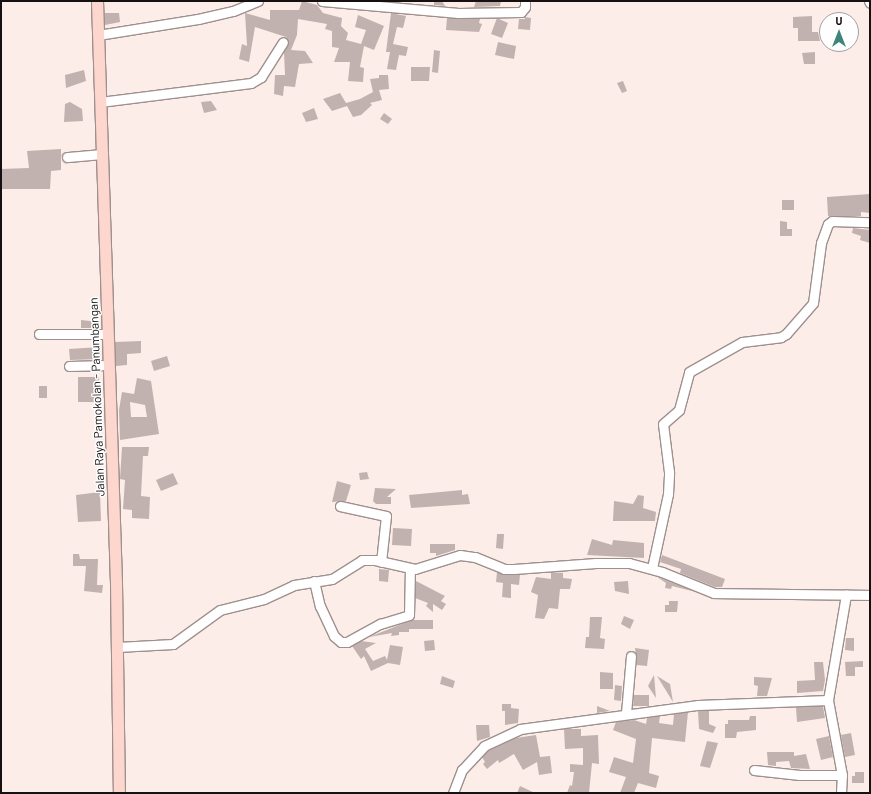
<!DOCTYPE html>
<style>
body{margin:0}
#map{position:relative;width:871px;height:794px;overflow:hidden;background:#fdede9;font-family:Barlow,sans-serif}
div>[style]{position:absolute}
.building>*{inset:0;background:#c1b2af}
.roads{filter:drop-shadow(1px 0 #9e908d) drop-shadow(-1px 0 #9e908d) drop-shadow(0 1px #9e908d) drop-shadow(0 -1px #9e908d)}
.minor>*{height:9px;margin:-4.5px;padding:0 4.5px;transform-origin:4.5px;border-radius:4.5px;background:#fff}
.major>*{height:11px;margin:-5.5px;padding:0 5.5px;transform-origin:5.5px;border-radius:5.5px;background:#fdd6cd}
span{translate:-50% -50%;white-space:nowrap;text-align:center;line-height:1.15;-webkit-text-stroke:3px #fefefe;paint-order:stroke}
.street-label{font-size:12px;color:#161110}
.frame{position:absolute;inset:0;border:2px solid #161110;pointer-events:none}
.north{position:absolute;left:819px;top:12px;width:40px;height:40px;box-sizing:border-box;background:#fefefe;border:1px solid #a19f9f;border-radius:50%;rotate:0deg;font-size:11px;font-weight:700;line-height:16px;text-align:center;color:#161110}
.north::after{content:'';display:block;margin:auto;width:14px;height:18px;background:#3d8379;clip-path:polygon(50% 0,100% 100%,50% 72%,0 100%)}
</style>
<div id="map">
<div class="building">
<i style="clip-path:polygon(302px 1px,317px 5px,323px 13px,342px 18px,341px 26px,348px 33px,346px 40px,361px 44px,366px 30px,355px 27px,358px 15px,384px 26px,374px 50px,364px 46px,360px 67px,364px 68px,363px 82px,348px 81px,350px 62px,334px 62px,339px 48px,332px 47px,332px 31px,325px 29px,327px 24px,298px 19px,297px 35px,291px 50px,305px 51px,313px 63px,299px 64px,295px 87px,284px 86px,283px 96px,274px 94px,275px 75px,285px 75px,284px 52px,289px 43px,286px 37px,255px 27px,249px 62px,239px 59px,242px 44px,247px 46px,245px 13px,270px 20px,270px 10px,299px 10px)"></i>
<i style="clip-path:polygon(434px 1px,442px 1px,445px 6px,434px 5px)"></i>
<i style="clip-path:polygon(476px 1px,501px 1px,500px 6px,474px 7px)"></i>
<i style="clip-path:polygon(105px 13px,119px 13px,120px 22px,105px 25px)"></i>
<i style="clip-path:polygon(391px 13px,406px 16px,403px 28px,397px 27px,393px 44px,408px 47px,406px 56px,399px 55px,396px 70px,387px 69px,390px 52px,386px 52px)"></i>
<i style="clip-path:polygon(812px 16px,812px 32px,818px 32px,820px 41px,798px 41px,798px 28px,793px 28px,793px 17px)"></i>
<i style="clip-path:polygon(525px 17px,531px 18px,530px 30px,518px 29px,519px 19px,525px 19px)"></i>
<i style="clip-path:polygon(447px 18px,480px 19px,479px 23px,482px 24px,479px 32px,446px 30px)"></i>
<i style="clip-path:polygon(497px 18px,508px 23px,502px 38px,491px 34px)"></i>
<i style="clip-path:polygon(498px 42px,516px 46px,514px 59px,495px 55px)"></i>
<i style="clip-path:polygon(434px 50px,440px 51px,438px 73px,432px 72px)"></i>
<i style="clip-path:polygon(815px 52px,815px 64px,804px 64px,802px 53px)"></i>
<i style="clip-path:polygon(411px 67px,430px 67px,429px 81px,411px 81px)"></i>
<i style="clip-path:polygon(84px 70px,86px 81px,66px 88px,65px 75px)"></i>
<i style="clip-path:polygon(379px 75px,388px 75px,389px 89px,379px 90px,382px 100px,370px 103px,372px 105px,361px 115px,353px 117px,347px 106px,332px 111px,323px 99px,340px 93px,346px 103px,360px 99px,373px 92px,370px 79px,379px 78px)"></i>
<i style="clip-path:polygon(623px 81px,627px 91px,622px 93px,617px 83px)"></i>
<i style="clip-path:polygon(211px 101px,217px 110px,204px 113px,201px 102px)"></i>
<i style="clip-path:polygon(70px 102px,82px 109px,83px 121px,64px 122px,65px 104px)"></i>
<i style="clip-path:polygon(314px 108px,318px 119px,306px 122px,302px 113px)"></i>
<i style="clip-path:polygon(384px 113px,392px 119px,388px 124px,380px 119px)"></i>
<i style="clip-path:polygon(61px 149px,61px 170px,51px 171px,50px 189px,1px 189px,1px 169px,29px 168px,27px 151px)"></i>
<i style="clip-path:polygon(870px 194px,870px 213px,861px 212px,861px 216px,828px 216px,827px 197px)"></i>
<i style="clip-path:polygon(782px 200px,794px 200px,794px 210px,782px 210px)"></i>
<i style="clip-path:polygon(780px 221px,787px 222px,787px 229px,792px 229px,792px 236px,780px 236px)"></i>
<i style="clip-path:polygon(853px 228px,870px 230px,870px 243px,860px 240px,861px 236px,852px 233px)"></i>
<i style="clip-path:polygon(81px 320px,99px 322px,98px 328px,81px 328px)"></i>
<i style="clip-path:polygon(141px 341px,141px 353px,127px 354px,127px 365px,116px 366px,115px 342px)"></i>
<i style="clip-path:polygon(100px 347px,101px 359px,70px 360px,69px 349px)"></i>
<i style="clip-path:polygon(167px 356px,170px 366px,154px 371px,151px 361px)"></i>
<i style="clip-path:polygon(78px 377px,99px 377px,100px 402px,78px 402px)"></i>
<i style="clip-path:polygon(evenodd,137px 378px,151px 381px,159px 434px,120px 440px,119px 410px,122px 392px,134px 394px,137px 378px,130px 402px,145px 405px,147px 417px,131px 417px,130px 402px)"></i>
<i style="clip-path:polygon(39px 386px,47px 386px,47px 398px,39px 398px)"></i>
<i style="clip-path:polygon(122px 447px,149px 447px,148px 456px,143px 456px,141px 496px,150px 497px,149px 519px,132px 518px,132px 510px,123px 509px,125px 480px,120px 479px)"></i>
<i style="clip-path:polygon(367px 472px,369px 479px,360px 480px,359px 473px)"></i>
<i style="clip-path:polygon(173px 473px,178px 484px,161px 491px,156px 480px)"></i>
<i style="clip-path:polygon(337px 481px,351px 485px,346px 501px,332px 502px)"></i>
<i style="clip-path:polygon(375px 488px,396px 489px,387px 497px,391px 497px,391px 504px,376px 504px,373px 501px)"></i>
<i style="clip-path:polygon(462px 490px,462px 495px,468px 494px,470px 504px,411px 508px,409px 495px)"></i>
<i style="clip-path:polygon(100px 492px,101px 521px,78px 522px,76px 495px)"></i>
<i style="clip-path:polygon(638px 495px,644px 496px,643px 508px,656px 512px,655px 521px,613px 521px,614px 501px,633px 504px)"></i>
<i style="clip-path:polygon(393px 528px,412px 529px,411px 546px,392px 545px)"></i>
<i style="clip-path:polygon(497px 534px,504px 534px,503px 549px,496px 548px)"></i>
<i style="clip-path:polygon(592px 539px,612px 545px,613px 540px,644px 543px,644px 558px,587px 555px)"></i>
<i style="clip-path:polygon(430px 544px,455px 544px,455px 550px,436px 556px,436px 553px,430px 553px)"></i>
<i style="clip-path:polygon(73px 554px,79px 554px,80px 559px,98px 559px,97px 585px,103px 585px,102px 593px,84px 591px,86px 566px,73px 566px)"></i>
<i style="clip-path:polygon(662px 555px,725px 579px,722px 587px,715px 587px,680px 573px,681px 569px,660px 562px)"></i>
<i style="clip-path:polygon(379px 569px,389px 570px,388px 582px,379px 581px)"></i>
<i style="clip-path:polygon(497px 572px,520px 575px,519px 585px,511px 584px,511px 598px,502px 597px,503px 583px,496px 582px)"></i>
<i style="clip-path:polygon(551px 572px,563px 573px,563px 578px,572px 579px,570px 589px,560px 589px,558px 609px,549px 608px,544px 619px,535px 618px,538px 595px,531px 592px,536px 577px,551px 579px)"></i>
<i style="clip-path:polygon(657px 577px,660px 578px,696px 592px,672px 586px,671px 589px,665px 588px,666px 583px)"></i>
<i style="clip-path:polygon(416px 581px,445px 596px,441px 601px,446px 604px,442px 610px,433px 604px,433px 612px,426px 606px,428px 603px,415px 598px)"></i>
<i style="clip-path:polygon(628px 581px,629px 594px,615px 591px,614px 582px)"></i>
<i style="clip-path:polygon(669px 601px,678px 601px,677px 612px,665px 612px,665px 605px,669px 605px)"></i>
<i style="clip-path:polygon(624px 616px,634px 620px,630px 629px,621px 624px)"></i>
<i style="clip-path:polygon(590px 617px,602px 617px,600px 638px,605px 639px,604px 649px,585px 648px,586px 637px,589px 637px)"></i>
<i style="clip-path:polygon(412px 620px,433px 620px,433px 629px,409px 629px,409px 632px,399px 632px,399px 635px,391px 636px,392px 633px,369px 637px)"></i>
<i style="clip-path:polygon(846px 638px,854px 638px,854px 651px,845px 650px)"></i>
<i style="clip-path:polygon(434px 640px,435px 650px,425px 651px,424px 641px)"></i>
<i style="clip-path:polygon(361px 641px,376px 643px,365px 649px,373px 661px,385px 656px,387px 660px,390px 645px,403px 647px,400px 665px,388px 663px,371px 671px,364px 656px,361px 659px,352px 646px)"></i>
<i style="clip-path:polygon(635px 648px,649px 650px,647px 666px,637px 665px)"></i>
<i style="clip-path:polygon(863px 661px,863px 667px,855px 667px,855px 676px,846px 676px,845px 662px)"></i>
<i style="clip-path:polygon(814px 662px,823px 662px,825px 680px,823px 691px,797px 693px,797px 681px,815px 680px)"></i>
<i style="clip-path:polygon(600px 672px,613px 673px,613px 689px,600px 689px)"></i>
<i style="clip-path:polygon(654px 675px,656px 698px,648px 686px)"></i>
<i style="clip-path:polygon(442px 676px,455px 681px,453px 688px,440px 684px)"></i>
<i style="clip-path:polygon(657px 676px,670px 684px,673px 702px)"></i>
<i style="clip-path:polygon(754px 677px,772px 678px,767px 696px,757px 696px,758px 686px,754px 685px)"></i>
<i style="clip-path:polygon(615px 685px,622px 686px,621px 701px,614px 700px)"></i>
<i style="clip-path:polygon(634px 695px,649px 695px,649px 706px,633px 706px)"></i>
<i style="clip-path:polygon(502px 704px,511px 704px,511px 708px,519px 709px,518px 723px,505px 725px,505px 711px,502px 711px)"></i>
<i style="clip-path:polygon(597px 706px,610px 711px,597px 713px)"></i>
<i style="clip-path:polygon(823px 706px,825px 718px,797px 722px,796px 707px)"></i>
<i style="clip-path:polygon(698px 711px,709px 711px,709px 724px,716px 727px,713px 733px,699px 729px)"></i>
<i style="clip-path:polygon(688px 712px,685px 742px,652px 738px,649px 773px,659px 776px,656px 788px,638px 783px,634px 793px,620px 793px,626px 777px,609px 772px,614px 757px,633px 763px,636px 739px,613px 730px,616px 722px,634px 720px,646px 724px,647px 718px,660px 716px,659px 723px,673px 725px,674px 714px)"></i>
<i style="clip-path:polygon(750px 716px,756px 716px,756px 730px,737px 732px,736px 738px,725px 738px,725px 724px,728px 724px,728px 720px,749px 720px)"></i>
<i style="clip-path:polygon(476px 725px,489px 725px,490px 737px,477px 741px)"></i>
<i style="clip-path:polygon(564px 729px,581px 729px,581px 736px,598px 735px,599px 764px,592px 763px,589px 793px,567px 793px,570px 785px,572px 786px,574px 772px,570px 772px,570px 764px,583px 765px,583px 748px,565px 749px)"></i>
<i style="clip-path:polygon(851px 733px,855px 755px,845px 757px,841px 735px)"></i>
<i style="clip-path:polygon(536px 735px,540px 757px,550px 756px,552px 773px,539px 775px,537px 762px,523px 770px,514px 754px,499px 763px,498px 760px,487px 769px,483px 764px,485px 762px,482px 757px,488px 751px,516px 738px)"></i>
<i style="clip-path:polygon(829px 736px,833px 757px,821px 760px,816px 739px)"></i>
<i style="clip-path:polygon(707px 741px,718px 743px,710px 768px,700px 766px)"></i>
<i style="clip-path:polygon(767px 752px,794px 752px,794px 756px,806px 754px,810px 769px,791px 768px,789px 761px,776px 762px,776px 766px,768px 765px)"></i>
<i style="clip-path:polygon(855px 772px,864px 772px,864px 783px,852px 783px,852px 776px,855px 776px)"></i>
<i style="clip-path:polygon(520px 786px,535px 793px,517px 793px)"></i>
</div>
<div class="roads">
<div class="minor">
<i style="left:322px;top:1px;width:137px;rotate:5deg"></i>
<i style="left:458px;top:13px;width:63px;rotate:-0.9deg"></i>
<i style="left:521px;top:12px;width:6px;rotate:-51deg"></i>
<i style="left:525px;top:7px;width:6px;rotate:-90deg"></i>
<i style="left:869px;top:1px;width:2px;rotate:63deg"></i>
<i style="left:98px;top:35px;width:101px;rotate:-9.1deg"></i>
<i style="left:198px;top:19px;width:36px;rotate:-13deg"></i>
<i style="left:233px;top:11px;width:27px;rotate:-22deg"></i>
<i style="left:100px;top:102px;width:152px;rotate:-7.2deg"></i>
<i style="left:251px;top:83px;width:12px;rotate:-31deg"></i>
<i style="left:261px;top:77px;width:41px;rotate:-57.8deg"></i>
<i style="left:67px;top:157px;width:36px;rotate:-5deg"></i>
<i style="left:39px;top:334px;width:69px"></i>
<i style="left:69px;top:366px;width:40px;rotate:-1.4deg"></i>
<i style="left:340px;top:506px;width:47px;rotate:12.3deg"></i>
<i style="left:386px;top:516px;width:46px;rotate:96.2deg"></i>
<i style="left:652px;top:568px;width:76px;rotate:-77.8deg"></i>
<i style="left:668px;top:494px;width:22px;rotate:-87deg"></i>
<i style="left:669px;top:472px;width:48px;rotate:-97.1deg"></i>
<i style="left:663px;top:424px;width:21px;rotate:-41deg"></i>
<i style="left:679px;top:410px;width:39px;rotate:-75deg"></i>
<i style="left:689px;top:372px;width:61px;rotate:-29.5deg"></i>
<i style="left:742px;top:342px;width:39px;rotate:-7deg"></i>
<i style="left:781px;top:337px;width:6px;rotate:-31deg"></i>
<i style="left:786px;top:334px;width:41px;rotate:-48.9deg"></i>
<i style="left:813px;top:303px;width:61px;rotate:-82.4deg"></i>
<i style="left:821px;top:243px;width:20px;rotate:-70deg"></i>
<i style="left:828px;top:224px;width:5px;rotate:-37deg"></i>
<i style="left:832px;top:221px;width:38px;rotate:2deg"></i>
<i style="left:314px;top:581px;width:26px;rotate:77deg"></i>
<i style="left:320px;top:606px;width:33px;rotate:65deg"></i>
<i style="left:334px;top:636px;width:9px;rotate:41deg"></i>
<i style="left:341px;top:642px;width:6px"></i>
<i style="left:347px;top:642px;width:38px;rotate:-29deg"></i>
<i style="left:380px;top:624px;width:30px;rotate:-17deg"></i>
<i style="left:409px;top:615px;width:47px;rotate:-88.8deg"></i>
<i style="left:117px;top:647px;width:56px;rotate:-3.1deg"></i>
<i style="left:173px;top:644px;width:58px;rotate:-35.9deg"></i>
<i style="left:220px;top:610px;width:45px;rotate:-14deg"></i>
<i style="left:264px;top:599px;width:33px;rotate:-25deg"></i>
<i style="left:294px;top:585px;width:38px;rotate:-9deg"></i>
<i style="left:332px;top:579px;width:36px;rotate:-32deg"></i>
<i style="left:362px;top:560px;width:13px"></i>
<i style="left:375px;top:560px;width:41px;rotate:12.7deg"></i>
<i style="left:415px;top:569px;width:47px;rotate:-17.3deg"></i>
<i style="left:460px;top:555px;width:15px;rotate:8deg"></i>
<i style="left:475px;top:557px;width:31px;rotate:22deg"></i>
<i style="left:504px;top:569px;width:10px"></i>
<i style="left:514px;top:569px;width:82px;rotate:-4.2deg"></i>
<i style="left:596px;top:563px;width:33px"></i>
<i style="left:629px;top:563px;width:34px;rotate:15deg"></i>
<i style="left:662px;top:572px;width:56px;rotate:22deg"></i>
<i style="left:714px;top:593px;width:156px;rotate:0.7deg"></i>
<i style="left:626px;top:713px;width:57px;rotate:-85deg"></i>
<i style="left:754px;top:770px;width:46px;rotate:6.2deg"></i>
<i style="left:800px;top:775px;width:42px"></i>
<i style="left:453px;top:793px;width:25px;rotate:-69deg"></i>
<i style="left:462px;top:770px;width:33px;rotate:-47deg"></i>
<i style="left:484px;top:746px;width:40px;rotate:-25deg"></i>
<i style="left:520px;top:729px;width:180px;rotate:-7.7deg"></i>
<i style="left:698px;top:705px;width:130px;rotate:-2.2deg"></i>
<i style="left:841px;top:793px;width:18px;rotate:-87deg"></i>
<i style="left:842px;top:775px;width:76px;rotate:-100.6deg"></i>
<i style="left:828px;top:700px;width:107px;rotate:-80.3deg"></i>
</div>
<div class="major">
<i style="left:97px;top:1px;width:582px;rotate:88.13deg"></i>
<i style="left:116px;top:583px;width:210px;rotate:89.2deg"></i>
</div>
</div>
<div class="street-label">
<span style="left:97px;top:397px;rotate:-92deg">Jalan Raya Pamokolan - Panumbangan</span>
</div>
<div class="frame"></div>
<div class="north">U</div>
</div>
